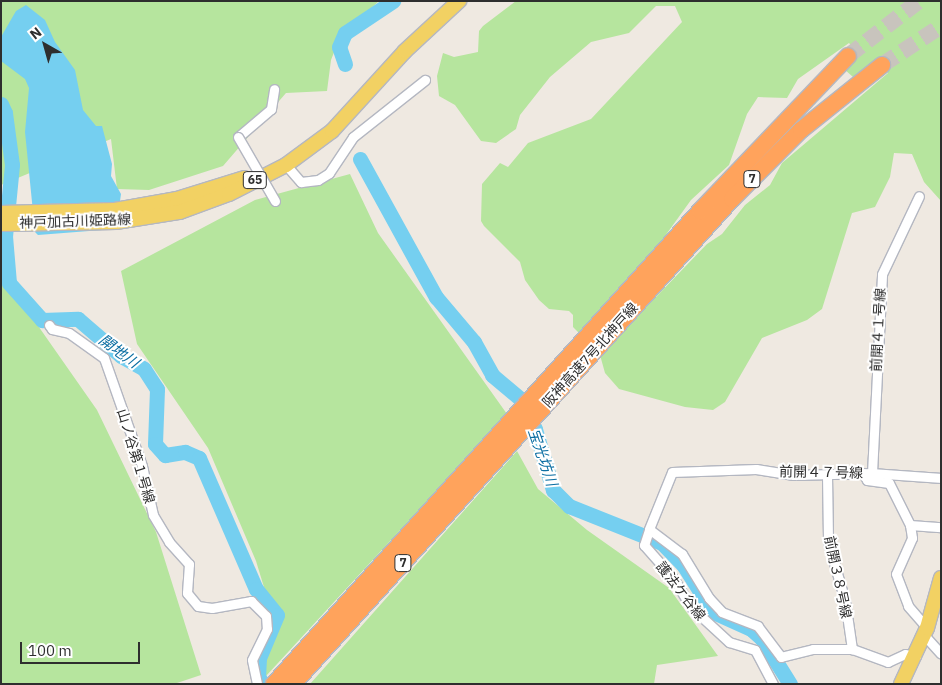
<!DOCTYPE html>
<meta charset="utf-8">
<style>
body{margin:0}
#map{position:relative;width:942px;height:685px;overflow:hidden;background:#efe9e1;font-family:"IBM Plex Sans","Noto Sans JP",sans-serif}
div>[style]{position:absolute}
.green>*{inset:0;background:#b6e59e}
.water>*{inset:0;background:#75cff0}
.river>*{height:15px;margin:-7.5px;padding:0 7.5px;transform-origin:7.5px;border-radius:7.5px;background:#75cff0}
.highway-tunnel>*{height:16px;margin-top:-8px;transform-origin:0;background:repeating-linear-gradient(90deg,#c8c4bd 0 16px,transparent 0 24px)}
.roads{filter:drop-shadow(1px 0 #b4b7c1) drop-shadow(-1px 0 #b4b7c1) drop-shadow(0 1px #b4b7c1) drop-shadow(0 -1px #b4b7c1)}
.street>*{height:9px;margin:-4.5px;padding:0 4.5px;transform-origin:4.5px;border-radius:4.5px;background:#fff}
.primary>*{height:14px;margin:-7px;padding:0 7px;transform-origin:7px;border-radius:7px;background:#f2d163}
.highway>*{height:16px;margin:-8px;padding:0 8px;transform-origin:8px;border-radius:8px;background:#ffa35c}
.bridges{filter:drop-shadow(1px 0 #b4b7c1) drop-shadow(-1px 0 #b4b7c1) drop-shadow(0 1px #b4b7c1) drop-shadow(0 -1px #b4b7c1)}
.street-bridge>*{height:9px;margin:-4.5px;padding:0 4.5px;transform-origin:4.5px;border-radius:4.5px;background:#fff}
span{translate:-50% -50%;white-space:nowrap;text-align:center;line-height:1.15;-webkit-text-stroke:4px #fff;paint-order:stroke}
.shield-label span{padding:1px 4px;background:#fff;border:1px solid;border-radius:4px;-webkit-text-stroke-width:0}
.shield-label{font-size:12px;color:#2e2e2e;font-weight:700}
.street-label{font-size:14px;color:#2e2e2e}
.water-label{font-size:15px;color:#0d6fa3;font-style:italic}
.frame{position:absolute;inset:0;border:2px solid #2e2e2e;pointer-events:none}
.north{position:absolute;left:20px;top:20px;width:50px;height:50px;-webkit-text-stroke:4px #fff;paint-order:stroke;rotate:322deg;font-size:14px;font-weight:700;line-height:20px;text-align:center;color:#2e2e2e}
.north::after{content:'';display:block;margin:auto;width:18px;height:22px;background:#2e2e2e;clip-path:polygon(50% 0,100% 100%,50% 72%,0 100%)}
.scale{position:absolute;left:20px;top:642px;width:120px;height:22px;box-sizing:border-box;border:2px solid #2e2e2e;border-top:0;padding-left:6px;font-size:15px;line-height:18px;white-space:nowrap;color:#2e2e2e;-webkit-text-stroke:4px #fff;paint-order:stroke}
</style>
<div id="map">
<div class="green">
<i style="clip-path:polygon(1px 1px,379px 1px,340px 37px,331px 60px,327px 91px,286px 93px,223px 166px,149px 190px,117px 189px,111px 139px,1px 185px)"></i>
<i style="clip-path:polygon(516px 1px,941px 1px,941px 201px,924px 182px,912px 154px,894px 153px,890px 177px,875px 207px,852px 213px,822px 309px,807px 320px,762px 338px,725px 402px,713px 410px,685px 407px,619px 389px,605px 373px,600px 355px,707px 244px,722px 234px,745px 205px,770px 185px,782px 163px,888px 73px,878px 59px,853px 77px,844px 69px,858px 54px,849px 43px,798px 79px,787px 98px,758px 97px,747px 114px,729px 165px,691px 200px,660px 243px,580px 334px,573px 327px,573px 315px,569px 311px,549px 309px,539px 300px,525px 280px,520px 262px,484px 226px,481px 221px,482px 184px,500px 163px,508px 167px,528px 143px,591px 119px,682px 22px,675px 6px,656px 6px,629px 33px,591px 42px,550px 77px,520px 115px,516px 129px,496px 143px,481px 141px,455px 105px,439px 96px,437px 76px,443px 53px,454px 57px,478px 52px,479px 31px,483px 26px)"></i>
<i style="clip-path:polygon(350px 174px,378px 233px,507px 414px,266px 676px,261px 668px,274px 620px,256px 561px,208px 448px,137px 344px,121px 271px,255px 200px)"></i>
<i style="clip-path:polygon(1px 247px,20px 300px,97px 410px,156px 532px,201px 675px,174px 684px,1px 684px)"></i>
<i style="clip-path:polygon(517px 451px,538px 489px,587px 530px,669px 588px,718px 656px,657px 665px,654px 684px,310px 684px)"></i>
</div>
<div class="water">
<i style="clip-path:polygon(26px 5px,45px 20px,55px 42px,75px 70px,83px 110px,96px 126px,102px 126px,112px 164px,111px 176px,121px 194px,120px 201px,123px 205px,102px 230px,38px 235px,35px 232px,25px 132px,29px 88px,25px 79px,1px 61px,1px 37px,16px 11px)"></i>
</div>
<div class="river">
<i style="left:345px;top:64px;width:18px;rotate:-109deg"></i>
<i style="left:339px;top:47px;width:15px;rotate:-67deg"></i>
<i style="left:345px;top:33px;width:58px;rotate:-33.7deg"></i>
<i style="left:1px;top:104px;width:10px;rotate:66deg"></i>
<i style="left:5px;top:113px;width:52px;rotate:82.3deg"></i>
<i style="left:12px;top:165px;width:71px;rotate:95.6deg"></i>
<i style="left:5px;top:236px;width:47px;rotate:85.1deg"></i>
<i style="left:9px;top:283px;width:50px;rotate:48.3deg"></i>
<i style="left:42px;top:320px;width:36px;rotate:-2deg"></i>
<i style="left:78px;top:319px;width:57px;rotate:40.7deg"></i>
<i style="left:121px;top:356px;width:26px;rotate:29deg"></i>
<i style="left:144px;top:369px;width:24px;rotate:57deg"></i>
<i style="left:157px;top:389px;width:55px;rotate:92.1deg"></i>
<i style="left:155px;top:444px;width:15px;rotate:48deg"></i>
<i style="left:165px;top:455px;width:20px;rotate:-9deg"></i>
<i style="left:185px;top:452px;width:15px;rotate:23deg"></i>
<i style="left:199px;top:458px;width:143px;rotate:66.5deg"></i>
<i style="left:256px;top:589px;width:33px;rotate:51deg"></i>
<i style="left:277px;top:615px;width:47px;rotate:112.7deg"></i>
<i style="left:259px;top:658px;width:19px;rotate:93deg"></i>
<i style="left:258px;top:677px;width:9px;rotate:54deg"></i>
<i style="left:360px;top:159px;width:158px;rotate:61.2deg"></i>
<i style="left:436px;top:297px;width:59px;rotate:49.8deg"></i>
<i style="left:474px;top:342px;width:38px;rotate:61deg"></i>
<i style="left:492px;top:375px;width:38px;rotate:40deg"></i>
<i style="left:521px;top:399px;width:33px;rotate:65deg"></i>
<i style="left:535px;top:429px;width:64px;rotate:73.6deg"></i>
<i style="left:553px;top:490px;width:23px;rotate:45deg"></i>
<i style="left:569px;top:506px;width:100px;rotate:21.7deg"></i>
<i style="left:662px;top:543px;width:32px;rotate:46deg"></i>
<i style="left:684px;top:566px;width:54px;rotate:57.8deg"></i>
<i style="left:713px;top:612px;width:42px;rotate:24.1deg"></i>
<i style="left:751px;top:629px;width:15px;rotate:42deg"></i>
<i style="left:762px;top:639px;width:53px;rotate:58.1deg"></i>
</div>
<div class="highway-tunnel">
<i style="left:848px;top:56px;width:90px;rotate:-37.8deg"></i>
<i style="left:882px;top:65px;width:71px;rotate:-33.5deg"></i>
</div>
<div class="roads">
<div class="street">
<i style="left:238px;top:137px;width:43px;rotate:-40.3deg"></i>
<i style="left:271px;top:109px;width:20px;rotate:-81deg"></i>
<i style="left:286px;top:165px;width:23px;rotate:49deg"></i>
<i style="left:301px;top:182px;width:17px;rotate:-7deg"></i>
<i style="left:318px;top:180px;width:13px;rotate:-32deg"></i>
<i style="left:329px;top:173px;width:43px;rotate:-56.3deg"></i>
<i style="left:353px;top:137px;width:92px;rotate:-38.4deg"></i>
<i style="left:49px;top:325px;width:5px;rotate:53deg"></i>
<i style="left:52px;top:329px;width:17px;rotate:13deg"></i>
<i style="left:69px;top:333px;width:43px;rotate:35.5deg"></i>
<i style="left:104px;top:358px;width:114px;rotate:70.6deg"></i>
<i style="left:142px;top:466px;width:50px;rotate:77.3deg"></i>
<i style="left:153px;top:515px;width:31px;rotate:59deg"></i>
<i style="left:169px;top:542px;width:30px;rotate:48deg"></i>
<i style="left:189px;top:564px;width:29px;rotate:94deg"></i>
<i style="left:187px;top:593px;width:17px;rotate:50deg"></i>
<i style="left:198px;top:606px;width:14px;rotate:8deg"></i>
<i style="left:212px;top:608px;width:40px;rotate:-10deg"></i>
<i style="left:251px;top:601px;width:21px;rotate:45deg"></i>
<i style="left:266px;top:616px;width:13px;rotate:86deg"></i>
<i style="left:267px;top:629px;width:34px;rotate:116deg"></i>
<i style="left:252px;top:660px;width:25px;rotate:78deg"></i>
<i style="left:863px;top:473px;width:8px;rotate:60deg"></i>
<i style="left:867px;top:480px;width:22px;rotate:8deg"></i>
<i style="left:889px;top:483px;width:47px;rotate:63.4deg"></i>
<i style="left:910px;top:525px;width:31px;rotate:4deg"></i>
<i style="left:872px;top:473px;width:199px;rotate:-87.1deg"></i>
<i style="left:882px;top:274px;width:86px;rotate:-64.6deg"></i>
<i style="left:827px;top:475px;width:67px;rotate:89.1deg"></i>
<i style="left:828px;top:542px;width:61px;rotate:73.9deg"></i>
<i style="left:845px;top:601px;width:49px;rotate:81.7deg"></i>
<i style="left:910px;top:525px;width:13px;rotate:81deg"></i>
<i style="left:912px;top:538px;width:39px;rotate:114deg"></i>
<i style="left:896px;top:574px;width:34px;rotate:69deg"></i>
<i style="left:908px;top:606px;width:29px;rotate:49deg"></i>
<i style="left:649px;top:530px;width:16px;rotate:108deg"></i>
<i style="left:644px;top:545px;width:45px;rotate:48.6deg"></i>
<i style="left:674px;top:579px;width:33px;rotate:59deg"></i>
<i style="left:691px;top:607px;width:52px;rotate:42.6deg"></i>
<i style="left:729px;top:642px;width:27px;rotate:17deg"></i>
<i style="left:755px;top:650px;width:38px;rotate:62deg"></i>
<i style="left:924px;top:635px;width:25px;rotate:48deg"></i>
<i style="left:916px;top:656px;width:11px;rotate:-170deg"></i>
<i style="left:905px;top:654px;width:19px;rotate:155deg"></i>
<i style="left:888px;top:662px;width:38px;rotate:-160deg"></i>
<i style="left:852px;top:649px;width:39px;rotate:180deg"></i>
<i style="left:813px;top:649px;width:33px;rotate:166deg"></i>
<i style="left:781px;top:657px;width:39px;rotate:-127deg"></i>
<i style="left:758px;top:626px;width:39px;rotate:-159deg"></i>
<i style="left:722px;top:612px;width:19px;rotate:-133deg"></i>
<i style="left:709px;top:598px;width:52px;rotate:-121.5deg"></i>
<i style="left:682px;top:554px;width:41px;rotate:-142.9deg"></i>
<i style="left:649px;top:529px;width:61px;rotate:-68deg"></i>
<i style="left:672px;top:472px;width:84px;rotate:-2deg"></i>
<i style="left:756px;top:469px;width:38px;rotate:9deg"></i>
<i style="left:794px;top:475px;width:78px;rotate:-1.5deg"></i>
<i style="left:872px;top:473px;width:69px;rotate:4.1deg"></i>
</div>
<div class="primary">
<i style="left:1px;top:213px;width:114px;rotate:-1.5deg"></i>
<i style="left:115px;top:210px;width:63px;rotate:-10.1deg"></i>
<i style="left:177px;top:199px;width:70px;rotate:-17.4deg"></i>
<i style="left:1px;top:224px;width:115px;rotate:-1deg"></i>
<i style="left:116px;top:222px;width:65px;rotate:-8.9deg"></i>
<i style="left:180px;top:212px;width:52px;rotate:-20.2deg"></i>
<i style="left:229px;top:194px;width:64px;rotate:-27deg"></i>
<i style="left:286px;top:165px;width:57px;rotate:-36.5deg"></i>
<i style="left:332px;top:131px;width:108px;rotate:-47.6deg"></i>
<i style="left:405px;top:51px;width:74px;rotate:-42.8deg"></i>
<i style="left:901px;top:684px;width:62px;rotate:-65.1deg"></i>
<i style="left:927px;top:628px;width:52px;rotate:-74.4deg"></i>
</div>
<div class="highway">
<i style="left:274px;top:684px;width:637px;rotate:-47.99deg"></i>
<i style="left:700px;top:211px;width:214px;rotate:-46.3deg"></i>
<i style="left:293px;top:684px;width:654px;rotate:-47.85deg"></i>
<i style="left:732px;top:199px;width:98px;rotate:-45deg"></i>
<i style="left:801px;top:130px;width:104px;rotate:-38.7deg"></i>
</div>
</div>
<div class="bridges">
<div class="street-bridge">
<i style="left:238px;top:137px;width:74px;rotate:60deg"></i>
</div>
</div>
<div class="shield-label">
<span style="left:752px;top:179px">7</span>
<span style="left:255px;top:180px">65</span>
<span style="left:403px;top:563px">7</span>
</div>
<div class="street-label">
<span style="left:75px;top:221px;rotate:-2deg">神戸加古川姫路線</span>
<span style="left:878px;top:330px;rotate:-87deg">前開４１号線</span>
<span style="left:590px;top:355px;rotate:-48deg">阪神高速7号北神戸線</span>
<span style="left:136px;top:456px;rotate:73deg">山ノ谷第１号線</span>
<span style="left:821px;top:472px;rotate:1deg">前開４７号線</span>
<span style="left:838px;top:577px;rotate:78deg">前開３８号線</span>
<span style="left:681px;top:591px;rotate:52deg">護法ケ谷線</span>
</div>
<div class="water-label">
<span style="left:119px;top:351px;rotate:36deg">開地川</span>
<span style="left:543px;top:457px;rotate:71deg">宝光坊川</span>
</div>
<div class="frame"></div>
<div class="north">N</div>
<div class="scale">100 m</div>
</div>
